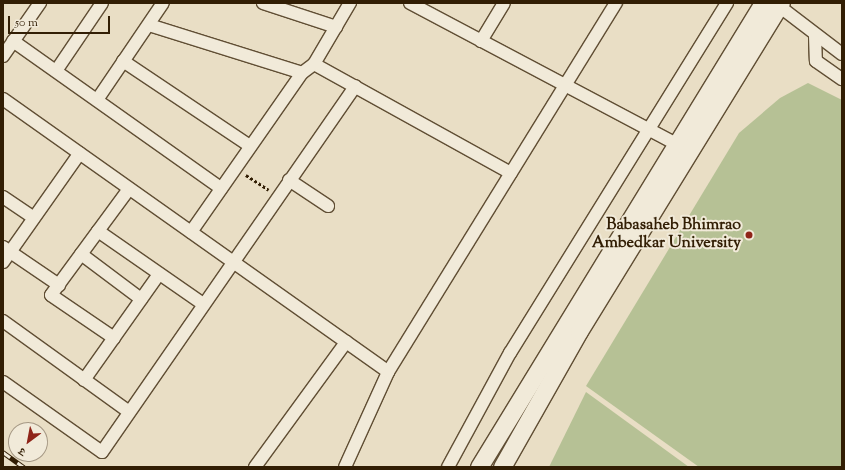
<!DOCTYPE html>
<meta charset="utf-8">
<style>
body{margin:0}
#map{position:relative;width:845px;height:470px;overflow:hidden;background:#e9dec5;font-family:"Sorts Mill Goudy","Noto Serif Devanagari",serif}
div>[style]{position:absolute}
.green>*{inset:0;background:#b6c195}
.path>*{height:2.5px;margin-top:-1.25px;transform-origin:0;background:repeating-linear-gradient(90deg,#321e04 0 3px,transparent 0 5px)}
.roads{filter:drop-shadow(1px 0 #604e34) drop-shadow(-1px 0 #604e34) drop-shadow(0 1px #604e34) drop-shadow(0 -1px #604e34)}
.street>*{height:12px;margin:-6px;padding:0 6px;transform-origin:6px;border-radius:6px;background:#f1ead9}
.secondary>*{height:17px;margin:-8.5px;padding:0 8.5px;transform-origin:8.5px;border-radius:8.5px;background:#f1ead9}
.rail>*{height:4.5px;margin-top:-2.25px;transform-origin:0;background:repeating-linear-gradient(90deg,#f1ead9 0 9px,#321e04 0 18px);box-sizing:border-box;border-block:1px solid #321e04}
.dots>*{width:11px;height:11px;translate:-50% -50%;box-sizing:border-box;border:2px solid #f1ead9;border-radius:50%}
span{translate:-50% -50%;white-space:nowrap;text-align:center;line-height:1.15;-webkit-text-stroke:4px #f1ead9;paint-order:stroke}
.poi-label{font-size:16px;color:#321e04;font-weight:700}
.right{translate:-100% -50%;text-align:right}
.frame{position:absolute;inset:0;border:4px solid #321e04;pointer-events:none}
.north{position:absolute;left:8px;top:422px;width:40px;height:40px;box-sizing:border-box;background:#f1ead9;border:1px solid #a59884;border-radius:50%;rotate:212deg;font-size:11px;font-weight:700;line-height:16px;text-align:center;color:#321e04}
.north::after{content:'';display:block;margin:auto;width:14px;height:18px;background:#8f2418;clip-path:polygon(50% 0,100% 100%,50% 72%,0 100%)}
.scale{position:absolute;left:8px;top:16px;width:102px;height:18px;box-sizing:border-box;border:2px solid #321e04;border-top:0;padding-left:5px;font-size:12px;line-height:14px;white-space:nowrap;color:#321e04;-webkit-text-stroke:3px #f1ead9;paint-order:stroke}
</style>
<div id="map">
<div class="green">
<i style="clip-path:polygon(808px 83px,842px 100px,842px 467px,699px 467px,586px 386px,739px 133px,780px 98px)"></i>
<i style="clip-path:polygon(586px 392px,689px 467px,549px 467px)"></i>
</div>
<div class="path">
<i style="left:246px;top:175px;width:27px;rotate:33deg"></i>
</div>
<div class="roads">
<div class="street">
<i style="left:263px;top:3px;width:77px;rotate:18.2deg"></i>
<i style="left:410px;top:3px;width:308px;rotate:27.9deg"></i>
<i style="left:775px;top:3px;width:84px;rotate:37.3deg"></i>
<i style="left:149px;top:25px;width:160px;rotate:17.4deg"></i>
<i style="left:815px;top:36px;width:25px;rotate:88deg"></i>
<i style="left:816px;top:61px;width:32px;rotate:35deg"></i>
<i style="left:13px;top:41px;width:255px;rotate:35.3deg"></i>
<i style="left:481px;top:41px;width:44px;rotate:-58.8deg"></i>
<i style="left:3px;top:56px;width:65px;rotate:-55.1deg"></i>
<i style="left:123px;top:61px;width:153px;rotate:33.8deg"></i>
<i style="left:314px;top:64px;width:225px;rotate:29deg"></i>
<i style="left:56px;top:71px;width:82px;rotate:-55.9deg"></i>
<i style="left:3px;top:99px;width:472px;rotate:35.3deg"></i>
<i style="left:97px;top:100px;width:117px;rotate:-55.8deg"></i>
<i style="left:289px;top:180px;width:47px;rotate:33.7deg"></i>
<i style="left:3px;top:197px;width:37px;rotate:34deg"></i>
<i style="left:98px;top:231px;width:52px;rotate:-53.6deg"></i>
<i style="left:191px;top:232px;width:194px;rotate:-55.1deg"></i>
<i style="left:302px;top:73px;width:15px;rotate:-37deg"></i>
<i style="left:314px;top:64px;width:71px;rotate:-59.5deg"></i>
<i style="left:3px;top:247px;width:68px;rotate:34.2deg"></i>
<i style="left:81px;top:254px;width:75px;rotate:36.9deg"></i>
<i style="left:3px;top:262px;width:133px;rotate:-54.8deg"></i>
<i style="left:3px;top:321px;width:155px;rotate:35.8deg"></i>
<i style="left:114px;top:338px;width:76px;rotate:-145.7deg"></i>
<i style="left:51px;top:295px;width:79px;rotate:-53.7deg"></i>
<i style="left:98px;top:231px;width:128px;rotate:34.8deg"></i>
<i style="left:84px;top:380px;width:130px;rotate:-54.7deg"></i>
<i style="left:3px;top:382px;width:121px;rotate:35.3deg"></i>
<i style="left:102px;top:452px;width:445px;rotate:-55.3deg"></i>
<i style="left:255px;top:467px;width:155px;rotate:-53.9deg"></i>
<i style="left:345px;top:467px;width:104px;rotate:-65.6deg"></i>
<i style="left:388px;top:372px;width:434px;rotate:-58.3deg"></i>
<i style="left:448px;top:467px;width:130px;rotate:-61.5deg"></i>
<i style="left:510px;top:353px;width:412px;rotate:-58.2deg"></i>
</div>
<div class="secondary">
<i style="left:479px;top:467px;width:544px;rotate:-58.53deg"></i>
<i style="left:502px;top:467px;width:156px;rotate:-60.5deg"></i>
<i style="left:579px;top:331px;width:385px;rotate:-58.4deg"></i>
</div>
</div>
<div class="rail">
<i style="left:3px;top:452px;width:26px;rotate:36deg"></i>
</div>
<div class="dots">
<i style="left:749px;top:235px;background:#8f2418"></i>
</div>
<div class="poi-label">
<span class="right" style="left:741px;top:235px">Babasaheb Bhimrao<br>Ambedkar University</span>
</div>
<div class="frame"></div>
<div class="north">उ</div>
<div class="scale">50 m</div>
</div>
